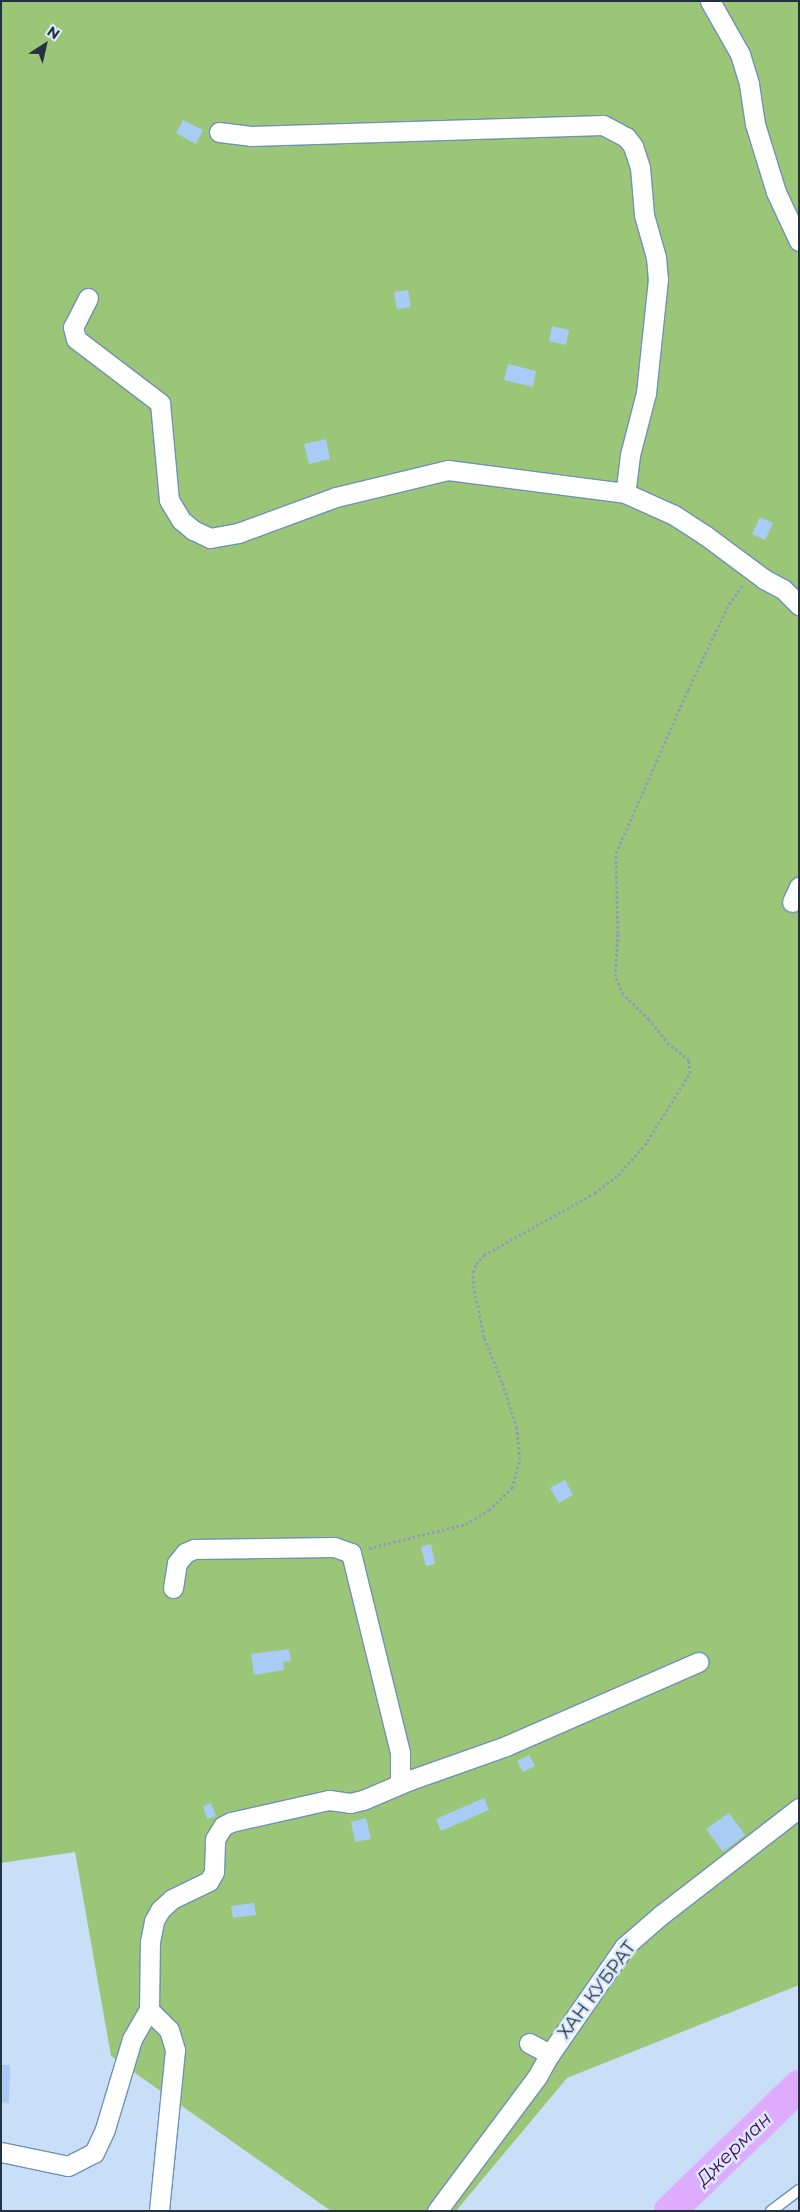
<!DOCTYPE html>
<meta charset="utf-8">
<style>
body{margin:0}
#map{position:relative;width:800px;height:2212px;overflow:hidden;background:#c9dff7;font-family:Montserrat,sans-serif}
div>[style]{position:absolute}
.green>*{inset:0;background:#9cc677}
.river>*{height:32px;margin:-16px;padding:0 16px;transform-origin:16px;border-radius:16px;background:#deacff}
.building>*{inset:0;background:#a8ccf5}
.path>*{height:3px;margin-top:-1.5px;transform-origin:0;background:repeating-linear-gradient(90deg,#8da0b5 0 2.5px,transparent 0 5px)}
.roads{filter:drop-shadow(1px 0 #6e91b7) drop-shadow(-1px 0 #6e91b7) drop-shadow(0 1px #6e91b7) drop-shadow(0 -1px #6e91b7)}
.lane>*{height:10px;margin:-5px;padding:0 5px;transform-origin:5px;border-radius:5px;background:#fff}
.street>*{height:19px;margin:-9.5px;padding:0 9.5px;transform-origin:9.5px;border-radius:9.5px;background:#fff}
span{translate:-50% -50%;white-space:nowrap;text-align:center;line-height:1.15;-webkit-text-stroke:5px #dcebfc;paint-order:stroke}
.street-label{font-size:18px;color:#233141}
.water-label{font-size:19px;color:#4c066a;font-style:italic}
.frame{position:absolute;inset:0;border:2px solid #233141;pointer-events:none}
.north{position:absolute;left:20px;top:20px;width:50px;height:50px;-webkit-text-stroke:4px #dcebfc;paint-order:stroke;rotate:35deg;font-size:14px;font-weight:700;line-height:20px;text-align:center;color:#233141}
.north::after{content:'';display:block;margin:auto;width:18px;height:22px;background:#233141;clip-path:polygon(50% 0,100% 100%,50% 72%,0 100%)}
</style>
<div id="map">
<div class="green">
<i style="clip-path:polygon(1px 1px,799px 1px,799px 1985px,567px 2078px,456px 2211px,331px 2211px,111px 2056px,75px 1852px,1px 1863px)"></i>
</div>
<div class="river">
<i style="left:670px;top:2211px;width:180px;rotate:-44.1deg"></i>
</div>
<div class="building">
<i style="clip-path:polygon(183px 120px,203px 130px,196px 144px,176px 133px)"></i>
<i style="clip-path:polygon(408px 290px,411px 307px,397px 309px,394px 292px)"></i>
<i style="clip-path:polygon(552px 326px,569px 330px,566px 345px,549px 341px)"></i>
<i style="clip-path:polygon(508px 364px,536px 371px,533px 387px,504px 380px)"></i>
<i style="clip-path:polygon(326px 439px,330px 459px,309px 464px,304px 444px)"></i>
<i style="clip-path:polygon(760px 517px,773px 523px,765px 540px,752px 534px)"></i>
<i style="clip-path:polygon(565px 1480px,573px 1495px,559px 1503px,550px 1488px)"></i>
<i style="clip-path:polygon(431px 1544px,435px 1564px,426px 1566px,421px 1547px)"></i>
<i style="clip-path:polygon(289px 1649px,291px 1661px,283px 1662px,284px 1670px,254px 1675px,251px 1654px)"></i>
<i style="clip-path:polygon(529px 1755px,535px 1766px,523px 1772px,517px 1761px)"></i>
<i style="clip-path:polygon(484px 1798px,489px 1810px,441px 1831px,436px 1819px)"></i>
<i style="clip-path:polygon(211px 1803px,216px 1816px,207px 1819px,203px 1806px)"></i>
<i style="clip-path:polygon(729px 1813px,745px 1835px,723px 1852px,706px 1829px)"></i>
<i style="clip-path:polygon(366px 1818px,371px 1839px,355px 1842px,351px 1822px)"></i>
<i style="clip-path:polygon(254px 1903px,256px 1915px,233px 1918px,231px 1906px)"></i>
<i style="clip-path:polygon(1px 2065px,10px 2065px,9px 2103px,1px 2102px)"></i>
</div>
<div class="path">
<i style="left:369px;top:1548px;width:100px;rotate:-13.9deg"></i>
<i style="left:466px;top:1524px;width:27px;rotate:-31deg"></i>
<i style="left:489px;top:1510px;width:32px;rotate:-44deg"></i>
<i style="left:512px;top:1488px;width:30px;rotate:-75deg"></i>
<i style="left:520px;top:1459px;width:31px;rotate:-96deg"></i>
<i style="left:517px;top:1428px;width:48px;rotate:-108.1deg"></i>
<i style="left:502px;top:1382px;width:48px;rotate:-111.8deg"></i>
<i style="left:484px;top:1337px;width:50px;rotate:-101.5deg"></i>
<i style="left:474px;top:1288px;width:16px;rotate:-94deg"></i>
<i style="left:473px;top:1272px;width:9px;rotate:-69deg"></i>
<i style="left:476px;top:1264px;width:12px;rotate:-48deg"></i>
<i style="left:484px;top:1255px;width:127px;rotate:-29.2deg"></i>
<i style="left:595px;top:1193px;width:29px;rotate:-38deg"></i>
<i style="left:618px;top:1175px;width:40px;rotate:-48deg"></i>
<i style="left:645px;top:1145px;width:85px;rotate:-58deg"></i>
<i style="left:690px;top:1073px;width:13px;rotate:-94deg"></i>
<i style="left:689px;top:1060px;width:26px;rotate:-141deg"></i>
<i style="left:669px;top:1044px;width:32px;rotate:-129deg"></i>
<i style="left:649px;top:1019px;width:36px;rotate:-136deg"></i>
<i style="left:623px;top:994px;width:20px;rotate:-114deg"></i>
<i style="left:615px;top:976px;width:43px;rotate:-86deg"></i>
<i style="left:618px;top:933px;width:80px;rotate:-91.4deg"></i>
<i style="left:616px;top:853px;width:178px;rotate:-66.2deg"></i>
<i style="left:688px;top:690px;width:95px;rotate:-64.5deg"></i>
<i style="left:729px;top:604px;width:24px;rotate:-54deg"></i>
</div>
<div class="roads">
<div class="lane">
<i style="left:771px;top:2211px;width:35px;rotate:-37deg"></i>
</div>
<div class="street">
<i style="left:710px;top:1px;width:61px;rotate:60.5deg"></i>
<i style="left:740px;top:54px;width:31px;rotate:73deg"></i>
<i style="left:749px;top:84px;width:40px;rotate:81.5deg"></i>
<i style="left:755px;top:124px;width:71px;rotate:72.8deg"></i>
<i style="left:776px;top:192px;width:54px;rotate:64.9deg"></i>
<i style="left:219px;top:132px;width:32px;rotate:7deg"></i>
<i style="left:251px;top:136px;width:352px;rotate:-1.8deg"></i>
<i style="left:603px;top:125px;width:26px;rotate:28deg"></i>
<i style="left:626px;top:137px;width:11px;rotate:52deg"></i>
<i style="left:633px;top:146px;width:22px;rotate:72deg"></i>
<i style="left:640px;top:167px;width:48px;rotate:85.2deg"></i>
<i style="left:644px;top:215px;width:44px;rotate:74.1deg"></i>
<i style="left:656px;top:257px;width:22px;rotate:85deg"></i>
<i style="left:658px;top:279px;width:115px;rotate:96deg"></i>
<i style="left:646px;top:393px;width:64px;rotate:104.5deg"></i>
<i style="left:630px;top:455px;width:38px;rotate:97deg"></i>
<i style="left:88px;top:298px;width:33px;rotate:117deg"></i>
<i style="left:73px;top:327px;width:12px;rotate:76deg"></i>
<i style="left:76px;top:339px;width:106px;rotate:37.3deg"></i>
<i style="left:160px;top:403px;width:97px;rotate:84.7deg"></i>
<i style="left:169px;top:500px;width:23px;rotate:59deg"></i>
<i style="left:181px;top:520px;width:16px;rotate:40deg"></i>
<i style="left:193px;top:530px;width:19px;rotate:25deg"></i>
<i style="left:210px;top:538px;width:28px;rotate:-10deg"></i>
<i style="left:238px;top:533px;width:104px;rotate:-20.2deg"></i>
<i style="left:336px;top:497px;width:115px;rotate:-13.6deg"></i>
<i style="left:448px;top:470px;width:178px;rotate:7.4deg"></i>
<i style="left:625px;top:493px;width:54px;rotate:24.2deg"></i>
<i style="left:674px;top:515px;width:37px;rotate:33deg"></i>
<i style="left:705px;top:535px;width:74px;rotate:36.7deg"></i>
<i style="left:764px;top:579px;width:21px;rotate:28deg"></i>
<i style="left:783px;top:589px;width:23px;rotate:45deg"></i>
<i style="left:792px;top:902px;width:17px;rotate:-65deg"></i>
<i style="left:173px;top:1588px;width:25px;rotate:-81deg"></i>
<i style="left:177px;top:1563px;width:13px;rotate:-51deg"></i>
<i style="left:185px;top:1553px;width:10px;rotate:-24deg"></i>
<i style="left:194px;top:1549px;width:140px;rotate:-0.8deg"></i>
<i style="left:334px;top:1547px;width:18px;rotate:19deg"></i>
<i style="left:351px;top:1553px;width:206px;rotate:76.2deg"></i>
<i style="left:400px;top:1753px;width:31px;rotate:90deg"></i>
<i style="left:149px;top:2010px;width:68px;rotate:-89.2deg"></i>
<i style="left:150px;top:1942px;width:21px;rotate:-79deg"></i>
<i style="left:154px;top:1921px;width:13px;rotate:-61deg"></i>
<i style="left:160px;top:1910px;width:16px;rotate:-43deg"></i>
<i style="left:172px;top:1899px;width:41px;rotate:-25.9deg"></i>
<i style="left:209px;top:1881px;width:10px;rotate:-61deg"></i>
<i style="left:214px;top:1872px;width:33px;rotate:-88deg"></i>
<i style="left:215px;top:1839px;width:15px;rotate:-58deg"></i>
<i style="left:223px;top:1826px;width:9px;rotate:-27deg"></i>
<i style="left:231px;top:1822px;width:100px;rotate:-12.7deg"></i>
<i style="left:329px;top:1800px;width:21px;rotate:8deg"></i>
<i style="left:350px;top:1803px;width:13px;rotate:-13deg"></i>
<i style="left:363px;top:1800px;width:51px;rotate:-23.1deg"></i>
<i style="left:410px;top:1780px;width:102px;rotate:-19.5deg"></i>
<i style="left:506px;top:1746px;width:210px;rotate:-23.6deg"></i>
<i style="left:529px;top:2043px;width:24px;rotate:28deg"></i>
<i style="left:1px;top:2152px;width:68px;rotate:11.8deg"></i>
<i style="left:68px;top:2166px;width:29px;rotate:-27deg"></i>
<i style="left:94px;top:2153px;width:26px;rotate:-65deg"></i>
<i style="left:105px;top:2129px;width:94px;rotate:-73.3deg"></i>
<i style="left:132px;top:2039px;width:34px;rotate:-60deg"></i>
<i style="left:149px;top:2010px;width:28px;rotate:45deg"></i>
<i style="left:169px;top:2030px;width:21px;rotate:73deg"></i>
<i style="left:175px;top:2050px;width:162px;rotate:95.7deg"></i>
<i style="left:437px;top:2211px;width:167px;rotate:-53.3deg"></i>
<i style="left:537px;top:2077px;width:26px;rotate:-61deg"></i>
<i style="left:550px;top:2054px;width:130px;rotate:-55.3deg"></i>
<i style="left:624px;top:1947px;width:49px;rotate:-40.9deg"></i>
<i style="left:661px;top:1915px;width:175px;rotate:-37.8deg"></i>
</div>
</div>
<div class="street-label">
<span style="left:597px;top:1990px;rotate:-53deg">ХАН КУБРАТ</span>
</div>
<div class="water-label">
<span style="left:734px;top:2149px;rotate:-44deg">Джерман</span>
</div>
<div class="frame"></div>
<div class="north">N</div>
</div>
